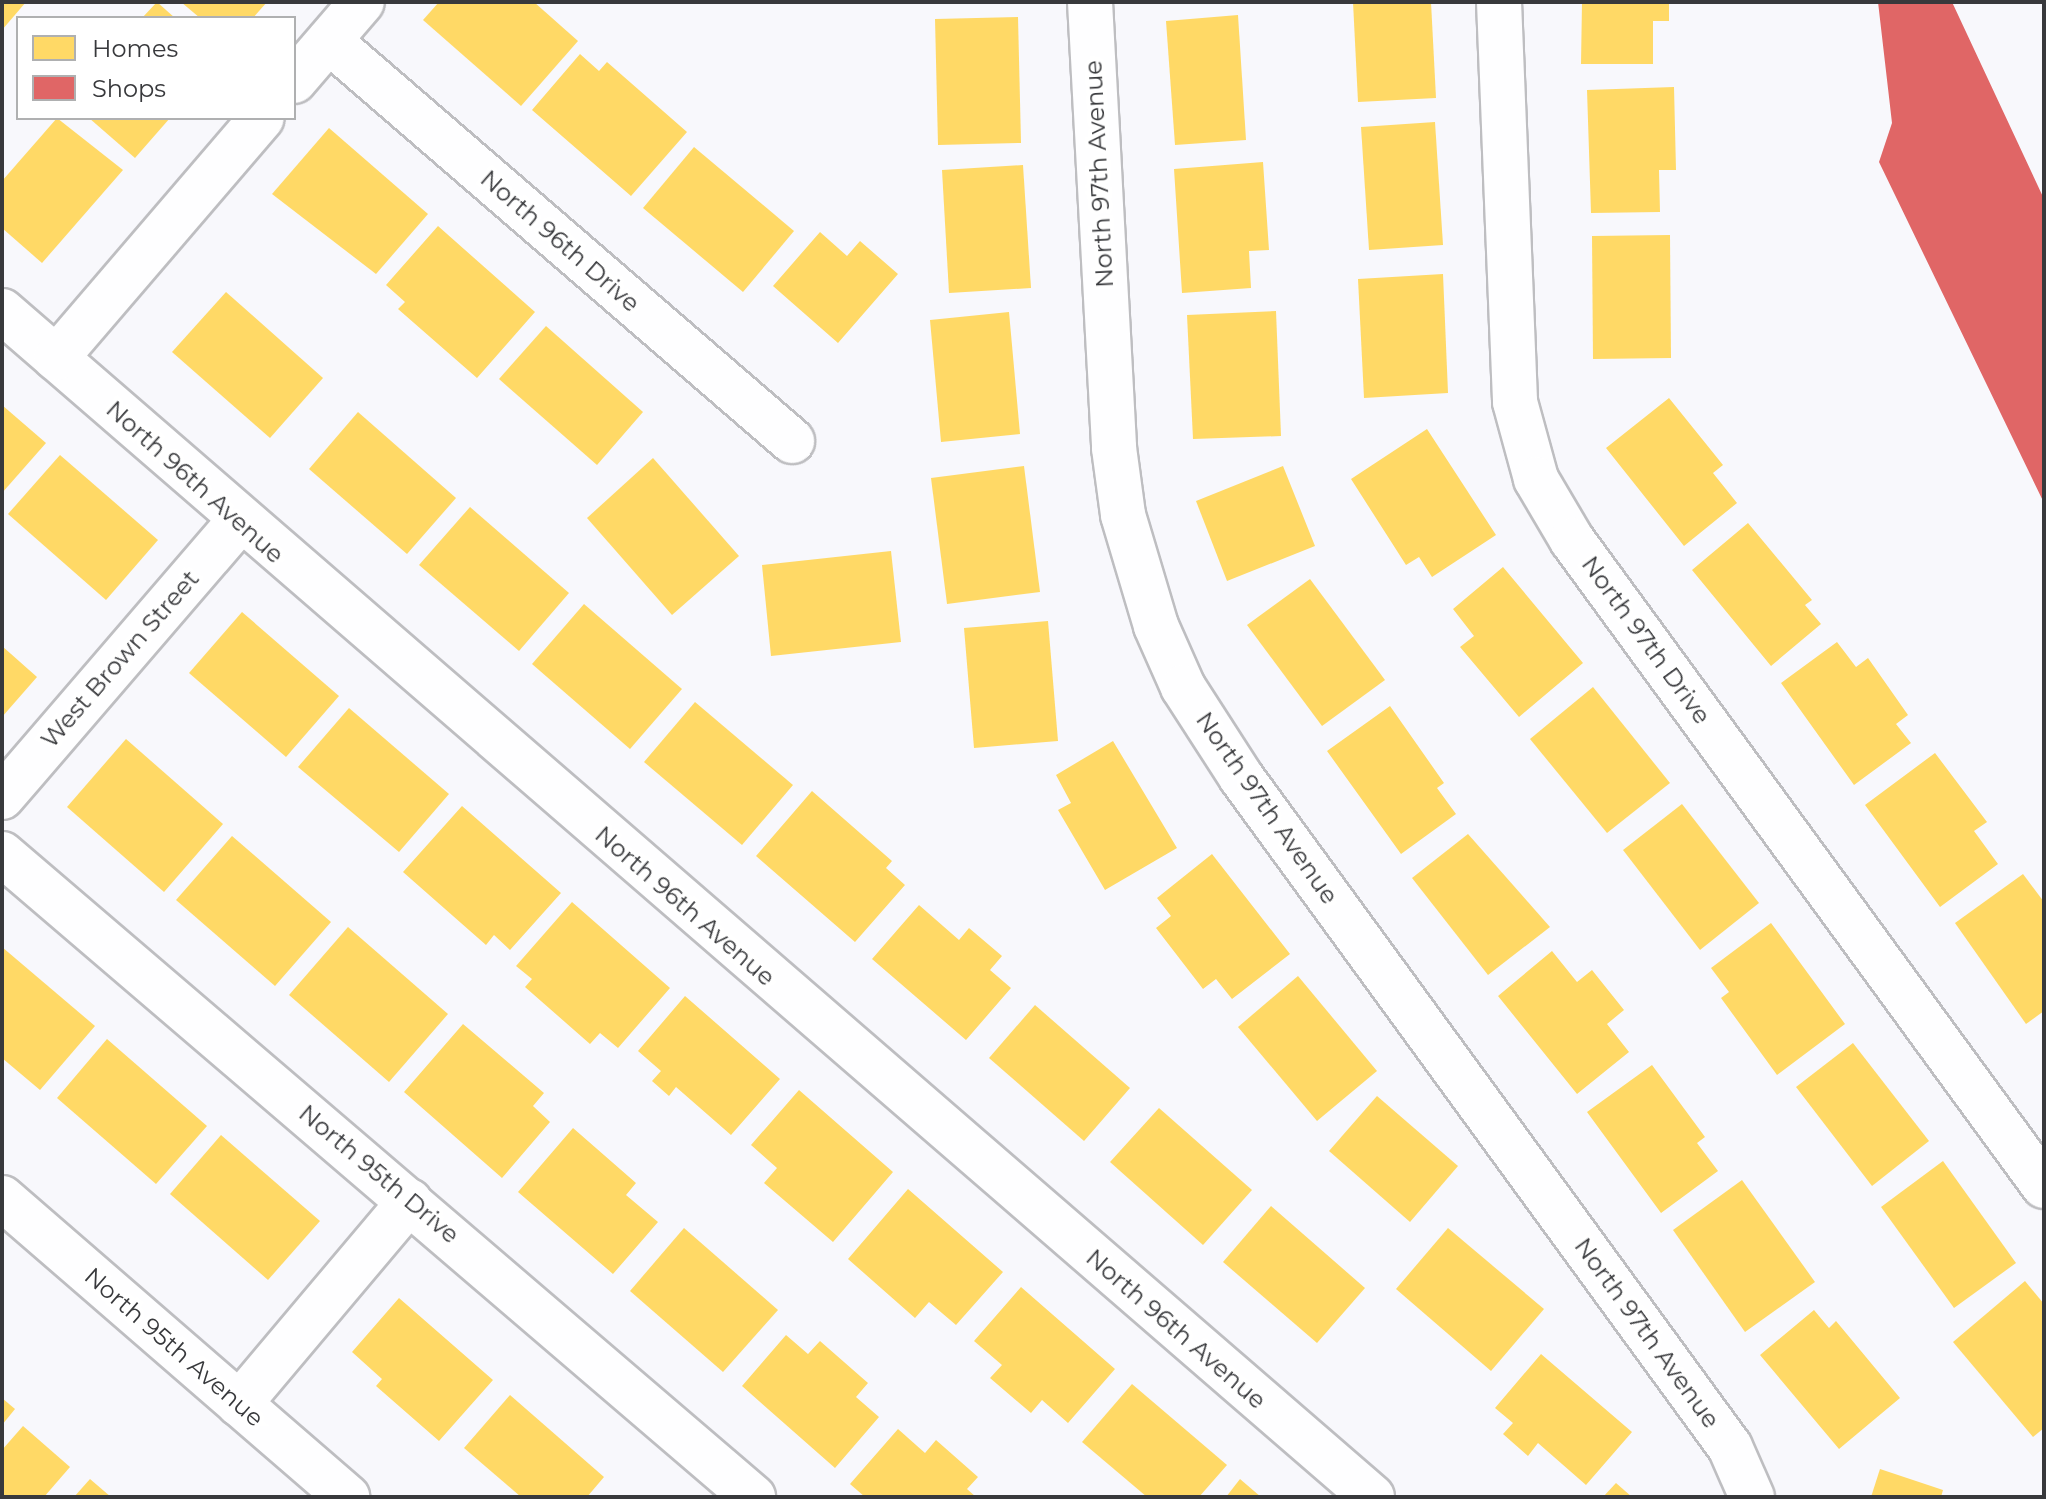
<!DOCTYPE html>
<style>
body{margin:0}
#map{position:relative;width:2046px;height:1499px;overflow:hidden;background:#f8f8fc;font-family:Montserrat,sans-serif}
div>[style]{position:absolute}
.homes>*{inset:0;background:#ffd966}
.shops>*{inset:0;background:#e06666}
.roads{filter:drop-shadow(2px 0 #bebec1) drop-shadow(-2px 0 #bebec1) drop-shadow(0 2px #bebec1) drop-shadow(0 -2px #bebec1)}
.minor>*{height:44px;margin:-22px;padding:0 22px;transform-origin:22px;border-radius:22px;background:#fefeff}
span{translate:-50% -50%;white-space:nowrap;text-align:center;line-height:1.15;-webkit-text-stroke:8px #fff;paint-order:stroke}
.street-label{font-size:24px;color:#38393c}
.frame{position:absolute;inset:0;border:4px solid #38393c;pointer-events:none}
.legend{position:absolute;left:16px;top:16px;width:280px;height:104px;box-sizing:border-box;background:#fff;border:2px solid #afb0b1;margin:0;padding:10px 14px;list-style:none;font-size:24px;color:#38393c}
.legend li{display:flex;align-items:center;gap:16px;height:40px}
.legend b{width:40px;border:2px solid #afb0b1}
</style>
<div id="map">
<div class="homes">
<i style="clip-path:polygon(2px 2px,26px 2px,2px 30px)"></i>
<i style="clip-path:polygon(157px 2px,175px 18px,142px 18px)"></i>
<i style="clip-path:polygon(181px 2px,267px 2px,253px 18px,200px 18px)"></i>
<i style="clip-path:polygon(439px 2px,534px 2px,578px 41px,521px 106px,423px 20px)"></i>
<i style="clip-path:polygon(1353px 2px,1431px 2px,1436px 98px,1358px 102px)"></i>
<i style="clip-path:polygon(1582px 2px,1669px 2px,1669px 21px,1653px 21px,1653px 64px,1581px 64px)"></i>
<i style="clip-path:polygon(1238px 15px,1246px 140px,1175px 145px,1166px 21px)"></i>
<i style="clip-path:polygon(1018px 17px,1021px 143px,938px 145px,935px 19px)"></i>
<i style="clip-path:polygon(580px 54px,599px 71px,607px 62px,687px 132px,631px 196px,532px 110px)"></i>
<i style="clip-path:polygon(1674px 87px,1676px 170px,1659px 170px,1660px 212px,1591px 213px,1587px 90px)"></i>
<i style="clip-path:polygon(57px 118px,123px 170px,42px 263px,2px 228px,2px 181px)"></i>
<i style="clip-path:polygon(89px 118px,170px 118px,135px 158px)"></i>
<i style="clip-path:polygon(1435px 122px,1443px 245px,1369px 250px,1361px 127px)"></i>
<i style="clip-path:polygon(329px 128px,428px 214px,376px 274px,272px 194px)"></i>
<i style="clip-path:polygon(694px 147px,794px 231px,743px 292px,643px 208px)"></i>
<i style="clip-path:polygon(1263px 162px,1269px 250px,1249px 251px,1251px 288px,1182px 293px,1174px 169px)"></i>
<i style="clip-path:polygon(1023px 165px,1031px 288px,949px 293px,942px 170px)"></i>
<i style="clip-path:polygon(438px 226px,535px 312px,477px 378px,398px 309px,405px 302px,386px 285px)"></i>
<i style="clip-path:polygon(820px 232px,847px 256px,860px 241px,898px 274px,838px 343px,773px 286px)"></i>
<i style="clip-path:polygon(1670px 235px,1671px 358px,1593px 359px,1592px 236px)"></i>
<i style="clip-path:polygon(1443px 274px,1448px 393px,1364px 398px,1358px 279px)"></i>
<i style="clip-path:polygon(226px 292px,323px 378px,270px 438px,172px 352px)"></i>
<i style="clip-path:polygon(1276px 311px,1281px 436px,1193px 439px,1187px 315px)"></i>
<i style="clip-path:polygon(1009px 312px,1020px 434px,941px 442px,930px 320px)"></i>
<i style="clip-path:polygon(546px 326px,643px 412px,597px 465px,499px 379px)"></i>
<i style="clip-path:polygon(1669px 398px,1723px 465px,1713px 473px,1737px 503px,1684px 546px,1606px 448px)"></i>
<i style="clip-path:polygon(2px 405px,46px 443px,2px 493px)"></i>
<i style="clip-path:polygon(358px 412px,456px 498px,407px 554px,309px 469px)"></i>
<i style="clip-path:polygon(1427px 429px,1496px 535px,1432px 577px,1419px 557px,1406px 565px,1351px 479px)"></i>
<i style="clip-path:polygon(60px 455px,158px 540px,106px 600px,8px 514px)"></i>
<i style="clip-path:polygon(653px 458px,739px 556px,672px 615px,587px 518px)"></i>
<i style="clip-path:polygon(1024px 466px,1040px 592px,947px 604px,931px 478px)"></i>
<i style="clip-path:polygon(1283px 466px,1315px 546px,1227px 581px,1196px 501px)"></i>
<i style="clip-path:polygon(470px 507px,569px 593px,519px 651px,419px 565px)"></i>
<i style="clip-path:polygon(1748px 523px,1812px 600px,1805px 605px,1821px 624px,1771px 666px,1692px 570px)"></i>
<i style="clip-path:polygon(891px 551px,901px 642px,771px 656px,762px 565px)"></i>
<i style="clip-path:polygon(1503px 567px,1583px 663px,1519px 717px,1460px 647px,1474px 636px,1453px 609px)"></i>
<i style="clip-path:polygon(1310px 579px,1385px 680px,1322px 726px,1247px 625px)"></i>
<i style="clip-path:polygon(584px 604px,682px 689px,630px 749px,532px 664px)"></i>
<i style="clip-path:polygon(242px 612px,339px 696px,286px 757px,189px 673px)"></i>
<i style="clip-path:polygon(1048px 621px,1058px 741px,974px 748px,964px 628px)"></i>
<i style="clip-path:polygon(1837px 642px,1856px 667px,1868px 658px,1908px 715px,1896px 724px,1911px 743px,1854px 785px,1781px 683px)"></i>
<i style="clip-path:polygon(2px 646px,37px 677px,2px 717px)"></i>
<i style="clip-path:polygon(1593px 687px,1670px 783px,1607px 833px,1530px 739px)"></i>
<i style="clip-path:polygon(695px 702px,793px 785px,742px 845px,644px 762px)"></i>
<i style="clip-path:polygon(1390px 706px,1444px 783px,1437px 788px,1456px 814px,1401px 854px,1327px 751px)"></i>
<i style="clip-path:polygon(349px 708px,449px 794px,399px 852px,298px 767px)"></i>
<i style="clip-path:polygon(126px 739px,223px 824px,164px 892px,67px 807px)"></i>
<i style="clip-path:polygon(1113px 741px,1177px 848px,1105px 890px,1058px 810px,1071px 803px,1056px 775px)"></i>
<i style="clip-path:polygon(1935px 753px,1987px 822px,1974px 831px,1998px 864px,1940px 907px,1865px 805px)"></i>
<i style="clip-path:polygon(812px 791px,892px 861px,886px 868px,905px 885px,855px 942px,756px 856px)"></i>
<i style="clip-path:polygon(1682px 804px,1759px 903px,1700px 950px,1623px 850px)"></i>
<i style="clip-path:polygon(462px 806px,561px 893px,510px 950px,494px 935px,486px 945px,403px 872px)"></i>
<i style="clip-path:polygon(1468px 834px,1550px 927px,1488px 975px,1412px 878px)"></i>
<i style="clip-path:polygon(232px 836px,331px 922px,275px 986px,176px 900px)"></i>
<i style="clip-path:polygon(1212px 854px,1290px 954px,1232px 999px,1216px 979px,1203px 989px,1156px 928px,1171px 916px,1157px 898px)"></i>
<i style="clip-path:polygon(2023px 874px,2044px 902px,2044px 1011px,2026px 1024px,1955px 923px)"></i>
<i style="clip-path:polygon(572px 902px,670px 988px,618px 1048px,600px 1033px,590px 1044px,525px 987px,532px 979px,516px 966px)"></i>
<i style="clip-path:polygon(919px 905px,959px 940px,969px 928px,1002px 956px,990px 970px,1011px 988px,966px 1040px,872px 959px)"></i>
<i style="clip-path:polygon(1771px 923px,1845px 1024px,1777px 1075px,1721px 998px,1729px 992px,1711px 968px)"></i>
<i style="clip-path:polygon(348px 927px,448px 1014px,389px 1082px,289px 995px)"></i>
<i style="clip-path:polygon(2px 947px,95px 1026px,40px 1090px,2px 1058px)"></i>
<i style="clip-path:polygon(1552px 951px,1577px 982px,1592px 970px,1624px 1010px,1607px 1024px,1629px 1052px,1577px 1094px,1498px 996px)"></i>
<i style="clip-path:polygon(1298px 976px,1377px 1071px,1317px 1121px,1238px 1027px)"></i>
<i style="clip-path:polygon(685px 996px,780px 1079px,731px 1135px,676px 1087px,669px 1096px,652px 1081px,661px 1071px,638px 1051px)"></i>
<i style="clip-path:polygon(1035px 1005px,1130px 1088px,1084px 1141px,989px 1058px)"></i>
<i style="clip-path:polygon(463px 1024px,544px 1093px,533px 1106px,550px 1122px,502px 1178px,404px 1092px)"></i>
<i style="clip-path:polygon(107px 1039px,207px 1126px,156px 1184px,57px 1098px)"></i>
<i style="clip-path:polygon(1853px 1043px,1929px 1141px,1872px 1186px,1796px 1087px)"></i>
<i style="clip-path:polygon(1652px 1065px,1705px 1137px,1697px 1143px,1718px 1171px,1661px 1213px,1587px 1112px)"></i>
<i style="clip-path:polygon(799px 1090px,893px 1172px,833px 1242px,764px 1183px,777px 1168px,751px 1145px)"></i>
<i style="clip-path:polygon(1377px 1096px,1458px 1166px,1410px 1222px,1329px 1151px)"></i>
<i style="clip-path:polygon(1159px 1108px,1252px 1190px,1203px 1245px,1110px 1162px)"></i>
<i style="clip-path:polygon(573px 1128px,636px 1183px,626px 1195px,658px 1222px,613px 1274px,518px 1192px)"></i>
<i style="clip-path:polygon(221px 1135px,320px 1221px,268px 1280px,170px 1194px)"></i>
<i style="clip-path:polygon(1943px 1161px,2016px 1263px,1954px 1308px,1881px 1207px)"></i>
<i style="clip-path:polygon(1742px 1180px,1815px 1282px,1745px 1332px,1673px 1230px)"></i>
<i style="clip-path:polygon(908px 1189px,1003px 1272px,956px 1325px,929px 1302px,915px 1318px,848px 1259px)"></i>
<i style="clip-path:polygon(1271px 1206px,1365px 1288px,1317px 1343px,1223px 1262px)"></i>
<i style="clip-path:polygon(684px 1228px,778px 1310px,723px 1372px,630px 1291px)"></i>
<i style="clip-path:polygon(1448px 1228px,1544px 1309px,1491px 1371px,1396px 1289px)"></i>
<i style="clip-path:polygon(2025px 1281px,2044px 1304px,2044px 1428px,2033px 1437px,1953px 1342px)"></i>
<i style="clip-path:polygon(1021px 1287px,1115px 1369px,1068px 1423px,1042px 1400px,1031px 1413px,990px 1378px,1002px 1365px,974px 1341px)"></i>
<i style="clip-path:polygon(399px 1298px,493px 1380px,439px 1441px,376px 1386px,382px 1379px,352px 1352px)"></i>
<i style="clip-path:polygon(1814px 1310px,1829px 1328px,1836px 1321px,1900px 1398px,1839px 1449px,1760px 1355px)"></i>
<i style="clip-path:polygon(786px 1335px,808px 1354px,820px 1341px,868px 1383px,856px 1397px,879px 1417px,835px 1468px,742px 1386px)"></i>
<i style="clip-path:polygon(1541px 1354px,1632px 1432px,1586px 1485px,1538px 1443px,1528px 1456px,1503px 1434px,1513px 1423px,1495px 1408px)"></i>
<i style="clip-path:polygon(1132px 1384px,1227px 1465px,1199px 1497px,1147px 1497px,1082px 1442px)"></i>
<i style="clip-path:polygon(510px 1395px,604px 1477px,587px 1497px,521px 1497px,464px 1448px)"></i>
<i style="clip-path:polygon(2px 1398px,15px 1409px,2px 1425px)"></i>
<i style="clip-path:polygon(23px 1426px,70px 1467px,44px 1497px,2px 1497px,2px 1450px)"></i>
<i style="clip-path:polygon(898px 1429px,925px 1453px,936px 1440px,978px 1477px,967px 1489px,976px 1497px,865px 1497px,850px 1484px)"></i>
<i style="clip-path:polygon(1880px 1469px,1943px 1490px,1941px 1497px,1871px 1497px)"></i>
<i style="clip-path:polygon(90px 1479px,111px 1497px,74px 1497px)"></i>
<i style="clip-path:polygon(1240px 1479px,1261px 1497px,1226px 1497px)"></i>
<i style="clip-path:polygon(1616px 1483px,1632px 1497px,1603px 1497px)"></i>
</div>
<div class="shops">
<i style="clip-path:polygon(1878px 2px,1952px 2px,2044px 199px,2044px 503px,1879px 162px,1892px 123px)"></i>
</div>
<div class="roads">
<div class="minor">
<i style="left:1090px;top:2px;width:447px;rotate:86.9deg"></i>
<i style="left:1114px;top:448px;width:68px;rotate:82.3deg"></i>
<i style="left:1123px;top:515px;width:116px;rotate:73.4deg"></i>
<i style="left:1156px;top:626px;width:67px;rotate:66.1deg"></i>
<i style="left:1183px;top:687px;width:107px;rotate:57.2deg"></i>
<i style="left:1241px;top:777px;width:829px;rotate:53.88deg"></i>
<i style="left:1730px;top:1447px;width:55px;rotate:66.3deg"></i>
<i style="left:1499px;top:2px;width:400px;rotate:87.7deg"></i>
<i style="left:1515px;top:402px;width:80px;rotate:74.7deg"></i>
<i style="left:1536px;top:479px;width:71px;rotate:59.5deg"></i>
<i style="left:1572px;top:540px;width:800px;rotate:53.85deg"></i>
<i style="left:329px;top:41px;width:612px;rotate:40.82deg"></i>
<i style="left:294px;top:81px;width:104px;rotate:-49.3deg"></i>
<i style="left:2px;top:311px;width:1812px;rotate:40.88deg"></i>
<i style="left:56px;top:358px;width:316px;rotate:-49.4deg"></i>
<i style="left:2px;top:797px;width:364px;rotate:-49.3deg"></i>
<i style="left:2px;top:854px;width:989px;rotate:40.57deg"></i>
<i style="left:2px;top:1198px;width:457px;rotate:40.9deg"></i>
<i style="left:239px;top:1404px;width:265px;rotate:-49.9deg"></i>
</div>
</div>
<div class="street-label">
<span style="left:1099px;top:174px;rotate:-93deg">North 97th Avenue</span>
<span style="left:560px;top:241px;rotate:41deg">North 96th Drive</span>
<span style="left:195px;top:482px;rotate:42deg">North 96th Avenue</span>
<span style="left:1646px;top:640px;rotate:54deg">North 97th Drive</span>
<span style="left:120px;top:659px;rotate:-49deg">West Brown Street</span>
<span style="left:1267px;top:808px;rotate:55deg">North 97th Avenue</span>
<span style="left:685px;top:906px;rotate:41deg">North 96th Avenue</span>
<span style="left:379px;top:1174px;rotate:40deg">North 95th Drive</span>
<span style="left:1176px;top:1329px;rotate:41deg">North 96th Avenue</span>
<span style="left:1647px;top:1333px;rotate:54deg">North 97th Avenue</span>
<span style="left:174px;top:1347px;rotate:41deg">North 95th Avenue</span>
</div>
<div class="frame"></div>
<ul class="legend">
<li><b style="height:22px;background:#ffd966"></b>Homes</li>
<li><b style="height:22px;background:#e06666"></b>Shops</li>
</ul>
</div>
